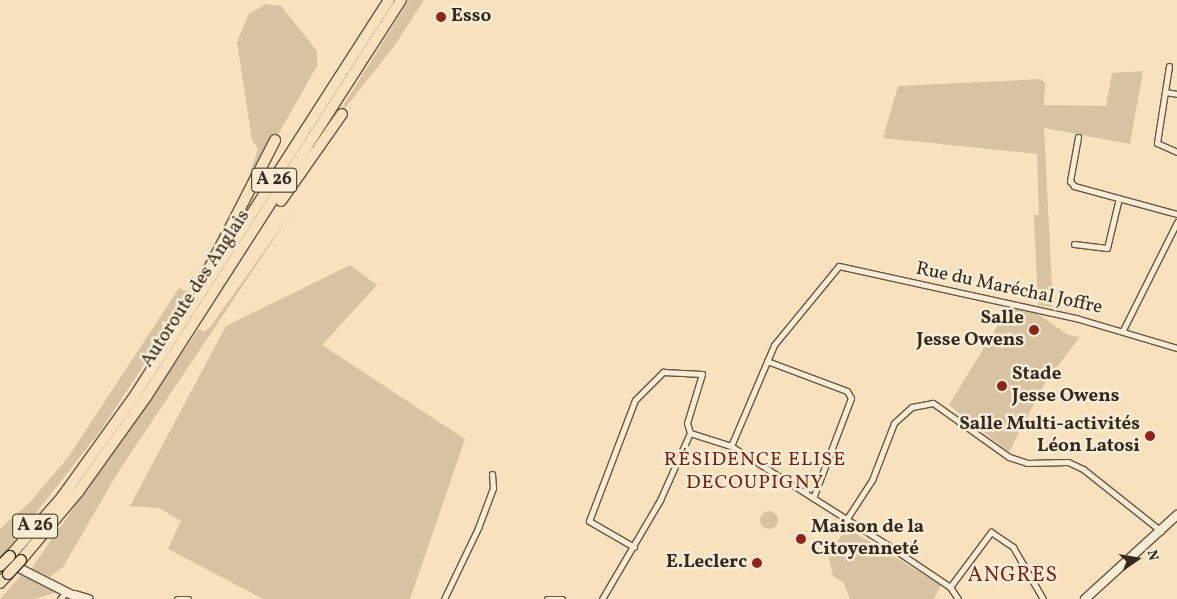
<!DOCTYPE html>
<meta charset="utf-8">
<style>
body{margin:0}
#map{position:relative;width:1177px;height:599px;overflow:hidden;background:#f8e1bd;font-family:Vollkorn,serif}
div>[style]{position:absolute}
.green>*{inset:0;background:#d7c2a2}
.round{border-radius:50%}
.roads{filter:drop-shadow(1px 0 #655746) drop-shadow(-1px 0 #655746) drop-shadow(0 1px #655746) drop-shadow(0 -1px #655746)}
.street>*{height:5px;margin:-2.5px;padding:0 2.5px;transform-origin:2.5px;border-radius:2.5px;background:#faecd4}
.secondary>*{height:8px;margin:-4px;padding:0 4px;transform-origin:4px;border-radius:4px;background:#faecd4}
.highway>*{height:10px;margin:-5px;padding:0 5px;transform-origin:5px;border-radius:5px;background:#f8e1bd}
.bridges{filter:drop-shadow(1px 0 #34291f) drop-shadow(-1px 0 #34291f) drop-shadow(0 1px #34291f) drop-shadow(0 -1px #34291f)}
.highway-bridge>*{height:10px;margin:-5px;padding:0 5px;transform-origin:5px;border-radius:5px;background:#f8e1bd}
.dots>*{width:14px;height:14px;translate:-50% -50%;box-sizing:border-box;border:2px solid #faecd4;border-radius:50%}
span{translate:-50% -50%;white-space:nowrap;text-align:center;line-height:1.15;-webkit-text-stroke:5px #faecd4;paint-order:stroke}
.shield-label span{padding:1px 4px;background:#faecd4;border:1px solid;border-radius:4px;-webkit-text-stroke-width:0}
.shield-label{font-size:18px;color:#34291f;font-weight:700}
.poi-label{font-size:19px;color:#34291f;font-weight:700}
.left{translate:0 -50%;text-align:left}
.right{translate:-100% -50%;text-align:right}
.street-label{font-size:19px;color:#34291f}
.neighbourhood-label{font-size:20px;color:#7a1f14;letter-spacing:1px}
.quarter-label{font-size:21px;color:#7a1f14;letter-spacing:1px}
.north{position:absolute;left:1112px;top:534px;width:50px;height:50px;-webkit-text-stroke:4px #faecd4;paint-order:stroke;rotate:77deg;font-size:14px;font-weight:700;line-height:20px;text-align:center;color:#34291f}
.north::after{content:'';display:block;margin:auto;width:18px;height:22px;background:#34291f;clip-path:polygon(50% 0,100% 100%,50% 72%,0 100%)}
</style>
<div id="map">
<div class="green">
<i style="clip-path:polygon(409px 0,424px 0,395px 45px,330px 127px)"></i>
<i style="clip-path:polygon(266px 4px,281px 6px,317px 51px,317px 66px,167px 330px,101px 430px,0 559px,0 529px,30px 502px,69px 456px,179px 288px,188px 292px,246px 184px,258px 149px,252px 140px,237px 42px,249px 14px)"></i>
<i style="clip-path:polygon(1143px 71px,1130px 144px,1044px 128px,1053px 307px,1038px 305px,1034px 215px,1039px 215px,1037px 154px,883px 138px,898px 86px,1041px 79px,1045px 83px,1044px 105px,1106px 106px,1112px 73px)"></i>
<i style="clip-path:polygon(294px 209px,120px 469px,63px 567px,50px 577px,31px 569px,199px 329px,204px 332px,211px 326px)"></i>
<i style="clip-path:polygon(350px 265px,377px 285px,322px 345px,465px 439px,410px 599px,263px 599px,168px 549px,181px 521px,159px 508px,130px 506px,226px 326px)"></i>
<i style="clip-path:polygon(1009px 307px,1034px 311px,1068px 335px,1080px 337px,1046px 381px,1009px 452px,949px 405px)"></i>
<i class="round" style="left:760px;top:511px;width:18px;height:18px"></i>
<i style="clip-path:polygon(850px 530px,941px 585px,934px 599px,850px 599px,843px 582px,833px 576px,828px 554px,844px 532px)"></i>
<i style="clip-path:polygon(23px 573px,57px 592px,35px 599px,0 599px)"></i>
</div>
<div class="roads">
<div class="street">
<i style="left:1169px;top:66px;width:78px;rotate:98.9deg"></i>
<i style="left:1157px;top:143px;width:22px;rotate:24deg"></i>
<i style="left:1165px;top:92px;width:12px;rotate:9deg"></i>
<i style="left:1078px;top:137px;width:45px;rotate:100.3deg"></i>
<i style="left:1070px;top:181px;width:6px;rotate:51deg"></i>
<i style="left:1074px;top:186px;width:107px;rotate:15.2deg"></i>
<i style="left:1074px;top:244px;width:33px;rotate:7deg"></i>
<i style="left:1107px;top:248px;width:51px;rotate:-76.5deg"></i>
<i style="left:1123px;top:330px;width:121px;rotate:-63.4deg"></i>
<i style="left:767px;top:361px;width:85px;rotate:20.6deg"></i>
<i style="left:847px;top:391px;width:8px;rotate:60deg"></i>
<i style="left:851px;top:398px;width:107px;rotate:110.8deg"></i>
<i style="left:690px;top:433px;width:43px;rotate:17.6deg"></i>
<i style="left:731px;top:446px;width:183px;rotate:32.3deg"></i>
<i style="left:886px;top:544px;width:77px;rotate:33.9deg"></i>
<i style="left:950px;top:587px;width:14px;rotate:56deg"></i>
<i style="left:731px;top:446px;width:110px;rotate:-66.9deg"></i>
<i style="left:774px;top:345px;width:102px;rotate:-50.6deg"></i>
<i style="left:839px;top:266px;width:243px;rotate:12.4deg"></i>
<i style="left:1076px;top:318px;width:105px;rotate:16.5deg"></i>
<i style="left:846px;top:520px;width:48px;rotate:-57deg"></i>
<i style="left:872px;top:480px;width:61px;rotate:-68.9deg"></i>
<i style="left:894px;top:423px;width:24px;rotate:-42deg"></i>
<i style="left:912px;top:407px;width:21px;rotate:-11deg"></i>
<i style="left:933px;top:403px;width:93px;rotate:35.4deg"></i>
<i style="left:1009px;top:457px;width:19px;rotate:18deg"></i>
<i style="left:1027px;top:463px;width:41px;rotate:-1.4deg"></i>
<i style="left:1068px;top:462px;width:17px;rotate:25deg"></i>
<i style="left:1083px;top:469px;width:100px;rotate:38.5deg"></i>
<i style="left:634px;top:547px;width:52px;rotate:-150deg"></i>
<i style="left:589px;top:521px;width:129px;rotate:-69.2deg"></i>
<i style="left:635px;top:400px;width:40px;rotate:-45deg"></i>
<i style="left:663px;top:372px;width:39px;rotate:3deg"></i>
<i style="left:702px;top:374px;width:51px;rotate:107deg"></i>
<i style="left:687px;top:423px;width:10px;rotate:73deg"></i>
<i style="left:950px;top:587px;width:69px;rotate:-53.3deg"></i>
<i style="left:991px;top:532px;width:27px;rotate:34deg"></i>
<i style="left:1013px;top:547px;width:60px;rotate:60deg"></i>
<i style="left:60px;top:599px;width:9px;rotate:-49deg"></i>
<i style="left:177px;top:599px;width:11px"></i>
<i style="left:444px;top:599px;width:79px;rotate:-64.4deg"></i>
<i style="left:478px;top:528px;width:43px;rotate:-69.4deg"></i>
<i style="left:493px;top:488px;width:14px;rotate:-94deg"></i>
<i style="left:547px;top:599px;width:15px"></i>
<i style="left:602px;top:599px;width:115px;rotate:-59.6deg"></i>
<i style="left:660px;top:500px;width:73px;rotate:-65.9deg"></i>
</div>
<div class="secondary">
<i style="left:11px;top:564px;width:77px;rotate:26.9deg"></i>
<i style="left:75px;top:595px;width:14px;rotate:17deg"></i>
<i style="left:1085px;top:599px;width:125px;rotate:-42.4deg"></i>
</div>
<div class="highway">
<i style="left:281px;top:201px;width:106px;rotate:-55deg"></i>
<i style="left:204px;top:279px;width:156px;rotate:-62.9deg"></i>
<i style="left:10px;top:556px;width:79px;rotate:-48.6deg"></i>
<i style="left:62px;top:497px;width:127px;rotate:-54.3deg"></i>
<i style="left:136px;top:394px;width:468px;rotate:-57.3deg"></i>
<i style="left:21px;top:560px;width:89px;rotate:-50deg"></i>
<i style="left:78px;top:492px;width:117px;rotate:-54.4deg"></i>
<i style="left:146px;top:397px;width:472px;rotate:-57.3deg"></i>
<i style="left:0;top:583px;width:12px;rotate:-48deg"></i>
</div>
</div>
<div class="bridges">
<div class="highway-bridge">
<i style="left:0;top:566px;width:14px;rotate:-45deg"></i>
<i style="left:8px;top:574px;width:19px;rotate:-47deg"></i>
</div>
</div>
<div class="dots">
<i style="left:441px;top:17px;background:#8f2418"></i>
<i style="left:1034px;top:330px;background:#8f2418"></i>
<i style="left:1002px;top:386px;background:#8f2418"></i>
<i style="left:1150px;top:436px;background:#8f2418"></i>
<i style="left:801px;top:539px;background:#8f2418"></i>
<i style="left:757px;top:563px;background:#8f2418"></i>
</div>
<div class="shield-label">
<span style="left:274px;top:180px">A 26</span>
<span style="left:35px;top:526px">A 26</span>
</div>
<div class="poi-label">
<span class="left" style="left:451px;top:17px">Esso</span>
<span class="right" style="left:1024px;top:330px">Salle<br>Jesse Owens</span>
<span class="left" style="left:1012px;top:386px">Stade<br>Jesse Owens</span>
<span class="right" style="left:1140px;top:436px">Salle Multi-activités<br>Léon Latosi</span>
<span class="left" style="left:811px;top:539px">Maison de la<br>Citoyenneté</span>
<span class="right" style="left:747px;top:563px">E.Leclerc</span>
</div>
<div class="street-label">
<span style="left:196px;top:289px;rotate:-57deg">Autoroute des Anglais</span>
<span style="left:1009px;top:289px;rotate:12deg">Rue du Maréchal Joffre</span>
</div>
<div class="neighbourhood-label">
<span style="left:755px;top:472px">RÉSIDENCE ELISE<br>DECOUPIGNY</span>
</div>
<div class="quarter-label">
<span style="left:1013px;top:576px">ANGRES</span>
</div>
<div class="north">N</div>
</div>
